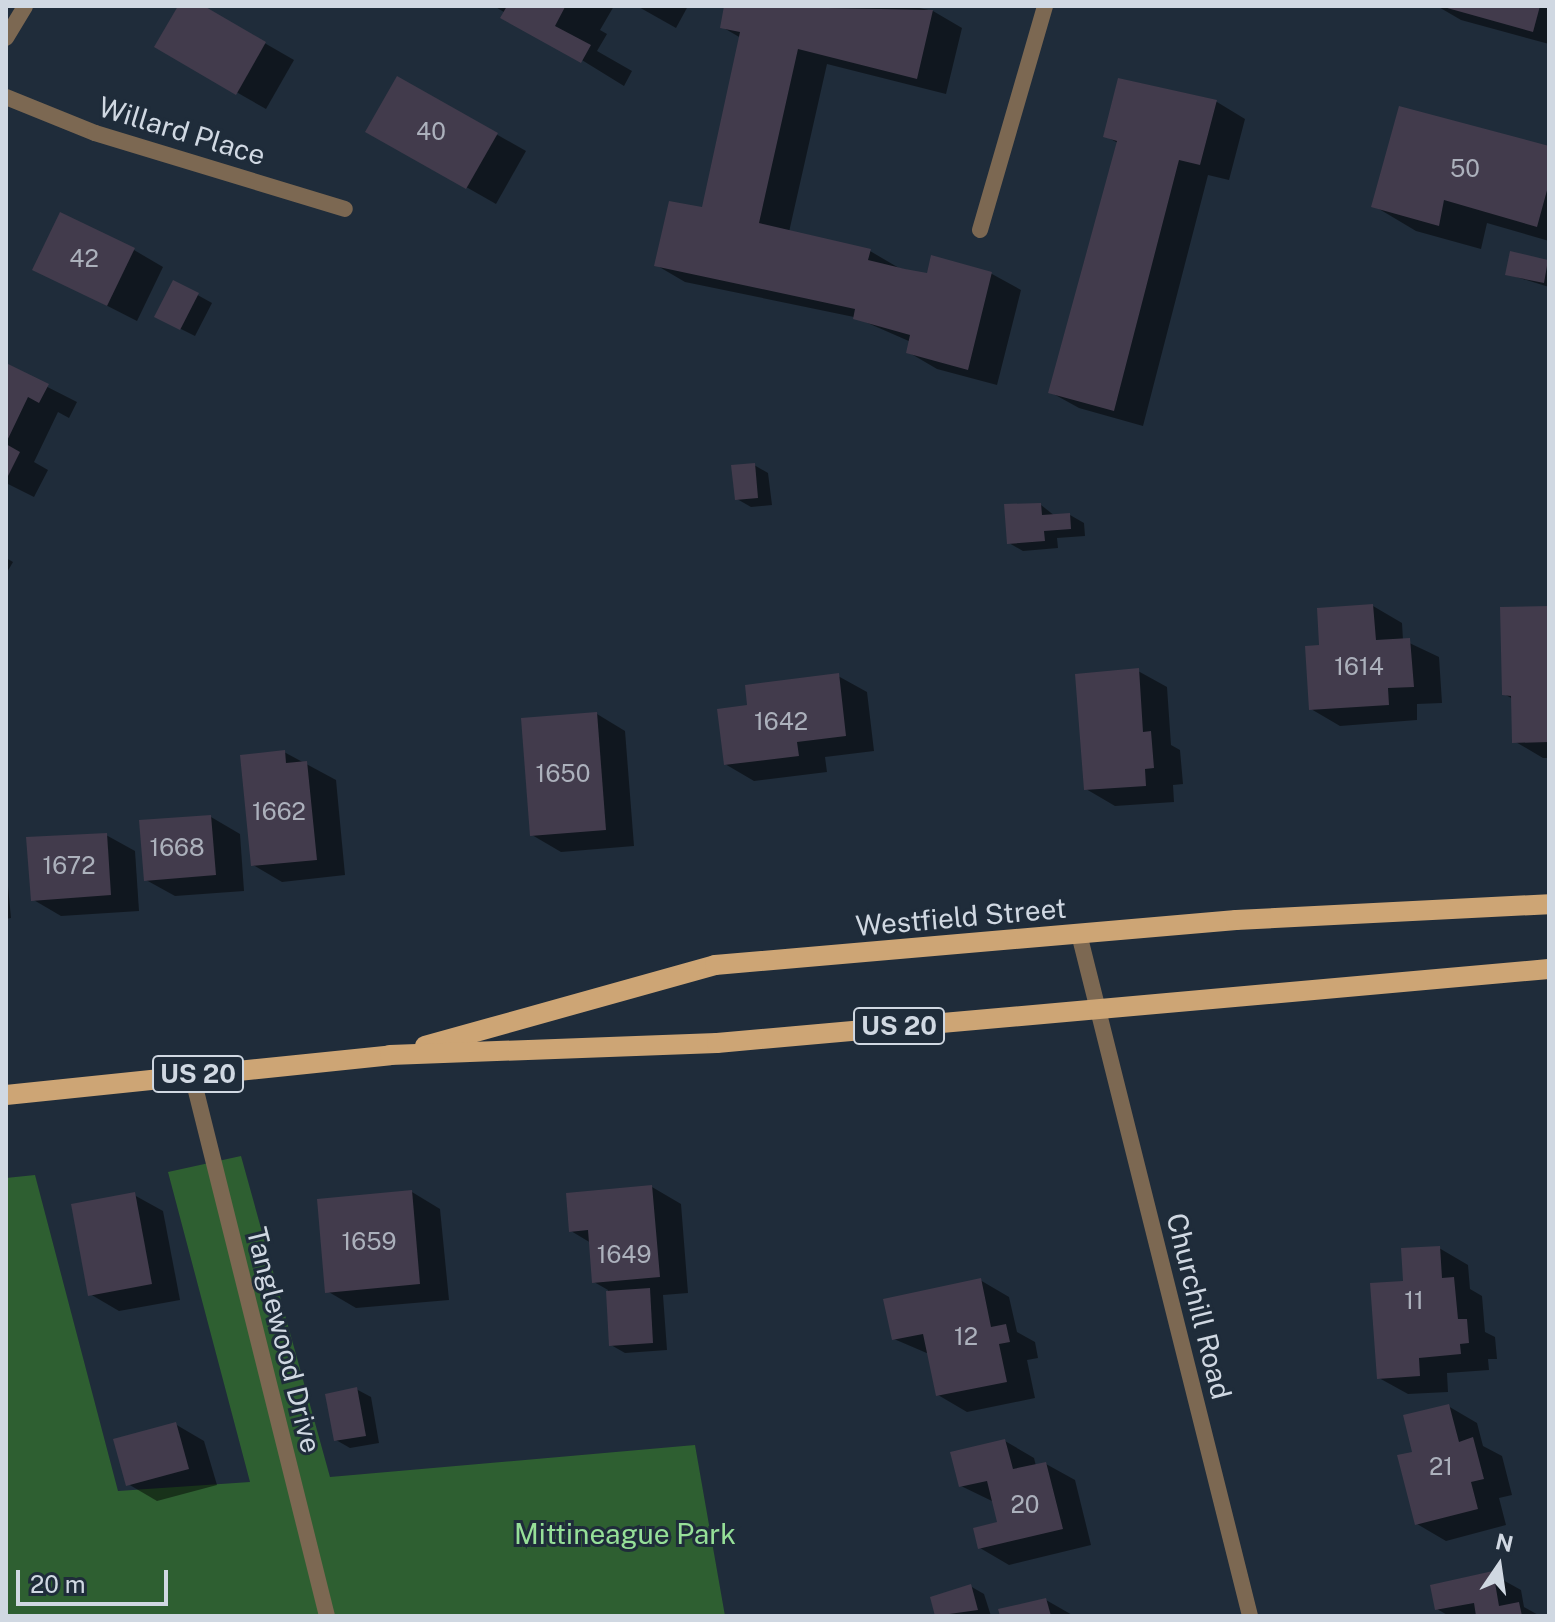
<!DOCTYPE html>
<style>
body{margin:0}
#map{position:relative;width:1555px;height:1622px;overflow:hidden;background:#1f2c3a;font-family:"Public Sans",sans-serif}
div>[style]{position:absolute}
.green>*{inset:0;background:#2e5f31}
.shadow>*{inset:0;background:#0007}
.building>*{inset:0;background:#423b4c}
.service>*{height:16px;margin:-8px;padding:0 8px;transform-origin:8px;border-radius:8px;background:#7c6852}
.minor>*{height:16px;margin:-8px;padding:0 8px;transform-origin:8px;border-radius:8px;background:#7c6852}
.primary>*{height:20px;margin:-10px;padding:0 10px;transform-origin:10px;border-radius:10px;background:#cda575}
span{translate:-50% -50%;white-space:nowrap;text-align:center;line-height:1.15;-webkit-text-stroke:6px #1f2c3a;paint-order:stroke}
.number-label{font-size:24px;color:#acb1bc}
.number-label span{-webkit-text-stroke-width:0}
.shield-label span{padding:2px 6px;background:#1f2c3a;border:2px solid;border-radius:6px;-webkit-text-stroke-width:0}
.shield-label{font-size:26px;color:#d0d8e2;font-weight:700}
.street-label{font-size:28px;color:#d0d8e2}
.park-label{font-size:28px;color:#96e098}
.frame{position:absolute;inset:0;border:8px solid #d0d8e2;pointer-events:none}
.north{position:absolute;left:1459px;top:1526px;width:80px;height:80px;-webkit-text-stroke:6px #1f2c3a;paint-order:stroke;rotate:13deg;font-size:22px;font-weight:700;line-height:32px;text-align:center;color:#d0d8e2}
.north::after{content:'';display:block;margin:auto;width:28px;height:36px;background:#d0d8e2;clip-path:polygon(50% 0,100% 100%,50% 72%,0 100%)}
.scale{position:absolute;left:16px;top:1570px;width:152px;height:36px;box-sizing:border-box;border:4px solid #d0d8e2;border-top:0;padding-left:10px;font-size:24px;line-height:28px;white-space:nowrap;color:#d0d8e2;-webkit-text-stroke:6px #1f2c3a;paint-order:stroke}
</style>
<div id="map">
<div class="green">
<i style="clip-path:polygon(241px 1156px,330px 1477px,695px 1445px,725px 1616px,6px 1616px,6px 1178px,35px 1175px,118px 1491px,250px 1482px,168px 1172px)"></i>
</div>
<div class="shadow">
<i style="clip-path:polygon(180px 6px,200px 6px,294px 60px,266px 109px,157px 47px)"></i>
<i style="clip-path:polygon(494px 6px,614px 6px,600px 30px,607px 34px,597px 51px,632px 71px,624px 86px)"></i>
<i style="clip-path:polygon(637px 6px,688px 6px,676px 28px)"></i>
<i style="clip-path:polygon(726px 6px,910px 6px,933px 11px,962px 28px,946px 94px,827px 64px,789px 232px,870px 251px,899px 268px,928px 275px,933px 258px,992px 274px,1021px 290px,997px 385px,937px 369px,908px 352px,911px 342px,854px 317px,685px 282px,656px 265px,703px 210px,741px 38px,722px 27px)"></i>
<i style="clip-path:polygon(1437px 6px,1549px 6px,1549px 44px,1461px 20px)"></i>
<i style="clip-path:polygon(397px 78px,526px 151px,496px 204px,368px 131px)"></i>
<i style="clip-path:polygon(1119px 80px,1217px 102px,1245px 119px,1229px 180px,1208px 175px,1143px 426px,1079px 408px,1050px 392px,1118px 143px,1105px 136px)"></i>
<i style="clip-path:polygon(1549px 148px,1549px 241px,1487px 223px,1481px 249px,1416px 231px,1374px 206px)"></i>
<i style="clip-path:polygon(134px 250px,163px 267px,137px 321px,35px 269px)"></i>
<i style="clip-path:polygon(1548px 261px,1549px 287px,1507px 274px)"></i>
<i style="clip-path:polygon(174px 282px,212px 303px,195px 336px,171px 324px)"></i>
<i style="clip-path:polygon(6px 366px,77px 402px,69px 418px,58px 412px,34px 462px,48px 470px,34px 497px,6px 483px)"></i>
<i style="clip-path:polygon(754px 465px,768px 473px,772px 505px,751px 507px,737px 499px)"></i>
<i style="clip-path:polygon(1041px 505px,1055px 516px,1070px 515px,1084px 523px,1085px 536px,1057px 538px,1058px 548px,1023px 551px,1009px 543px)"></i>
<i style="clip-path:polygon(6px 558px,13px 562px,6px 574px)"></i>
<i style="clip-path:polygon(1373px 606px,1402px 623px,1403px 640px,1439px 657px,1442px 703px,1417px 704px,1417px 720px,1340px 726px,1311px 709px,1321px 647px)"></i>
<i style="clip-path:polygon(1549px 608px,1549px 758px,1543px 758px,1514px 741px,1513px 699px,1504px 694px)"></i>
<i style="clip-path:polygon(1138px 671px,1167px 687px,1171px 745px,1180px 750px,1183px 784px,1173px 785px,1174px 802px,1115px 806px,1086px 789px)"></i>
<i style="clip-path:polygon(838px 676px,867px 692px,874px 751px,825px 757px,827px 772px,754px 781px,725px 764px,749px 707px)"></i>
<i style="clip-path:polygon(597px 714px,625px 731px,634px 846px,561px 852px,532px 835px)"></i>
<i style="clip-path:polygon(284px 752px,336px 780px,345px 875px,282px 882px,253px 865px)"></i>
<i style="clip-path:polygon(211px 817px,240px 834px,244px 891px,175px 896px,146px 880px)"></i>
<i style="clip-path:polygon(106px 835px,135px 851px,139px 911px,61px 916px,32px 899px)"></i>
<i style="clip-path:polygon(6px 865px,11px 918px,6px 919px)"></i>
<i style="clip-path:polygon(652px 1187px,681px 1204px,688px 1293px,663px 1295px,667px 1350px,625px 1353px,611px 1345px,608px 1290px,594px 1282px,591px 1243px,571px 1231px)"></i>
<i style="clip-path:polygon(412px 1192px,440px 1209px,449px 1300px,356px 1308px,327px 1291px)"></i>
<i style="clip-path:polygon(134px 1195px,163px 1211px,180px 1300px,119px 1311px,90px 1294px)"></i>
<i style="clip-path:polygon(1439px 1248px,1468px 1265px,1470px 1289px,1482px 1296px,1485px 1332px,1495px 1337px,1497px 1359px,1488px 1359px,1489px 1370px,1447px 1373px,1448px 1392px,1408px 1394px,1379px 1378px,1406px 1282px)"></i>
<i style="clip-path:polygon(980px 1280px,1009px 1297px,1017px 1332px,1035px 1342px,1038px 1358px,1027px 1360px,1035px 1398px,967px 1412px,938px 1395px,929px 1354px,894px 1339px)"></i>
<i style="clip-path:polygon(356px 1389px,371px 1397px,379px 1443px,350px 1448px,336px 1440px)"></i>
<i style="clip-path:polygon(1448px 1406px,1477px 1423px,1483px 1446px,1502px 1456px,1512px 1495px,1499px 1498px,1506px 1525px,1446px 1541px,1417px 1524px,1414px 1453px)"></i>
<i style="clip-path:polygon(175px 1424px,204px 1441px,217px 1485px,157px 1501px,128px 1484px)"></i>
<i style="clip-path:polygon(1005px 1441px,1034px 1458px,1036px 1466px,1046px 1464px,1075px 1480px,1091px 1545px,1009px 1565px,980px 1548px,1000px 1523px,994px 1502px,961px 1486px)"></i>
<i style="clip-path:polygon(1492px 1574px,1521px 1590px,1524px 1607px,1540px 1616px,1449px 1616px,1437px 1609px)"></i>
<i style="clip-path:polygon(970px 1586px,984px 1594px,991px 1616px,938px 1616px,932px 1598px)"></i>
<i style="clip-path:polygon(1046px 1600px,1074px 1616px,1002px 1616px)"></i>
</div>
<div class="building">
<i style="clip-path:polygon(178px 6px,204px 6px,266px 42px,236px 95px,154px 47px)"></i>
<i style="clip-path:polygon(507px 6px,565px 7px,555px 26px,591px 45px,581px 63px,500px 18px)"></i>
<i style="clip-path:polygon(724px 6px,933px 10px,917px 79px,798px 49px,759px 223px,871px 249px,868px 260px,905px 269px,927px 273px,931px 255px,992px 272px,968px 370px,906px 353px,910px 335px,853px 319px,855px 309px,654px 266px,669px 201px,702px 207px,740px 32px,720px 28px)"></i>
<i style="clip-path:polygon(1440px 6px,1540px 6px,1533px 32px)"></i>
<i style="clip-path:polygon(397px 76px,498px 133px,466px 189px,365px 132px)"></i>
<i style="clip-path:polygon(1118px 78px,1217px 100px,1200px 165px,1179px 160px,1114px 411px,1048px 393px,1117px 141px,1103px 137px)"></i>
<i style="clip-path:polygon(1399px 106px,1549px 146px,1549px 183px,1537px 227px,1444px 200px,1439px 226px,1371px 207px)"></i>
<i style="clip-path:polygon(60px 212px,135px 248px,107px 306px,32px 270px)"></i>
<i style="clip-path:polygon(1510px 251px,1548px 260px,1544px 283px,1505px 275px)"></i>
<i style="clip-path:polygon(173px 280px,199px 293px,180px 330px,154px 317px)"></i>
<i style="clip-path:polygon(6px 363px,49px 384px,39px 403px,28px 397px,6px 443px)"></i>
<i style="clip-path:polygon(6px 444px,20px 452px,6px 480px)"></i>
<i style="clip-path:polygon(755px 463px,758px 498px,735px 500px,731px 465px)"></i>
<i style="clip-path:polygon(1041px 503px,1042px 515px,1070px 513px,1071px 529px,1044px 531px,1045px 541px,1007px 544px,1004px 504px)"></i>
<i style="clip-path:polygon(1373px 604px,1376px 640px,1410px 638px,1414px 687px,1388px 688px,1389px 705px,1309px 710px,1305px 646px,1319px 645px,1317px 608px)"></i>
<i style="clip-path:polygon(1549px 606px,1549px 742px,1512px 743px,1511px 696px,1502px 695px,1500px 607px)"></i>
<i style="clip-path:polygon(1139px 668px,1143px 732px,1151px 731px,1154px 768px,1145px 769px,1146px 786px,1084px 790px,1075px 674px)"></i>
<i style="clip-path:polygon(839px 673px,846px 736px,797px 742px,799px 756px,724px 765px,717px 709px,747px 705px,745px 685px)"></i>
<i style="clip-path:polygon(597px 712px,606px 830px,530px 836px,521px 718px)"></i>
<i style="clip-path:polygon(285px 750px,286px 763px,307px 761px,317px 860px,251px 866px,240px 755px)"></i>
<i style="clip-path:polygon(211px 815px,216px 875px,144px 881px,139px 820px)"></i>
<i style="clip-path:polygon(107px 833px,111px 895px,31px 901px,26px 837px)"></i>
<i style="clip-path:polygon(652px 1185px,660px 1277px,592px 1283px,588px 1230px,569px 1232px,566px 1193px)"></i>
<i style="clip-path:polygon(412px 1190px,420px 1284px,325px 1293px,317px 1199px)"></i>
<i style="clip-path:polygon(135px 1192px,152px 1284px,88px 1296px,71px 1204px)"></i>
<i style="clip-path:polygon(1440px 1246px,1442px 1278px,1454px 1277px,1458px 1319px,1467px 1319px,1469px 1343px,1460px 1344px,1461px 1354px,1419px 1358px,1420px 1376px,1377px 1379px,1370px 1283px,1403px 1281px,1401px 1248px)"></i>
<i style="clip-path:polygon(981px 1278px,991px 1327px,1006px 1324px,1010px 1342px,999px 1344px,1007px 1382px,936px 1396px,923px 1334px,892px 1340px,883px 1299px)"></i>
<i style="clip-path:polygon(650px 1288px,653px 1343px,609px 1346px,606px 1291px)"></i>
<i style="clip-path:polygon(357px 1387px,366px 1436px,334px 1441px,325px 1394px)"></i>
<i style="clip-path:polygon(1449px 1404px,1459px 1442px,1473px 1437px,1484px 1479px,1471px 1482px,1478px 1509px,1415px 1525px,1397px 1455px,1412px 1452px,1403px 1415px)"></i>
<i style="clip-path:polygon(176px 1422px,189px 1469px,126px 1486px,113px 1439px)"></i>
<i style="clip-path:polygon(1005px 1439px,1013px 1469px,1046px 1462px,1063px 1529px,978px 1549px,973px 1528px,997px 1522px,987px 1481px,959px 1487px,950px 1452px)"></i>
<i style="clip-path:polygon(1493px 1571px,1499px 1606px,1519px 1602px,1522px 1616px,1476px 1616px,1474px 1603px,1435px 1610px,1430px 1585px)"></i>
<i style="clip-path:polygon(971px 1584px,978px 1610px,935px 1616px,930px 1597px)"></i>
<i style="clip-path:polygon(1046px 1598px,1051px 1616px,1000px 1616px,998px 1609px)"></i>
</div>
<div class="service">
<i style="left:980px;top:230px;width:233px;rotate:-73.8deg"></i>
<i style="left:192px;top:1075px;width:558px;rotate:75.99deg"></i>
</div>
<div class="minor">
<i style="left:6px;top:38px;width:37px;rotate:-59deg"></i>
<i style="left:6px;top:97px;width:96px;rotate:22deg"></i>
<i style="left:95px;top:133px;width:261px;rotate:16.9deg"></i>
<i style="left:1079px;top:934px;width:703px;rotate:75.92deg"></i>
</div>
<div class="primary">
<i style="left:425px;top:1046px;width:301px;rotate:-15.6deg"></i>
<i style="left:715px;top:965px;width:523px;rotate:-4.94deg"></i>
<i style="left:1236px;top:920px;width:313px;rotate:-2.9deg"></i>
<i style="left:6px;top:1095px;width:386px;rotate:-5.9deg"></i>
<i style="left:390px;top:1055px;width:327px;rotate:-2.1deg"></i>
<i style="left:717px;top:1043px;width:835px;rotate:-5.08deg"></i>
</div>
<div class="number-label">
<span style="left:431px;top:132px">40</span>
<span style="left:1465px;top:169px">50</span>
<span style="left:84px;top:259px">42</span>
<span style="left:1359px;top:667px">1614</span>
<span style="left:781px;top:722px">1642</span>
<span style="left:563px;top:774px">1650</span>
<span style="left:279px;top:812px">1662</span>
<span style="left:177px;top:848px">1668</span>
<span style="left:69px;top:866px">1672</span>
<span style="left:369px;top:1242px">1659</span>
<span style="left:624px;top:1255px">1649</span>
<span style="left:1414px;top:1301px">11</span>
<span style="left:966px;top:1337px">12</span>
<span style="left:1441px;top:1467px">21</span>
<span style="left:1025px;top:1505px">20</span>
</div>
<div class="shield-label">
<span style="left:899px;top:1026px">US 20</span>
<span style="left:198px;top:1074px">US 20</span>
</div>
<div class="street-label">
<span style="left:182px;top:131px;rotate:17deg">Willard Place</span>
<span style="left:961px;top:917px;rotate:-5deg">Westfield Street</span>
<span style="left:1199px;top:1306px;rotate:76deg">Churchill Road</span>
<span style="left:284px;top:1340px;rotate:76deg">Tanglewood Drive</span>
</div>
<div class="park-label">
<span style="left:625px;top:1534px">Mittineague Park</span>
</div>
<div class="frame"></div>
<div class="north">N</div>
<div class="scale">20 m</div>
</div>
